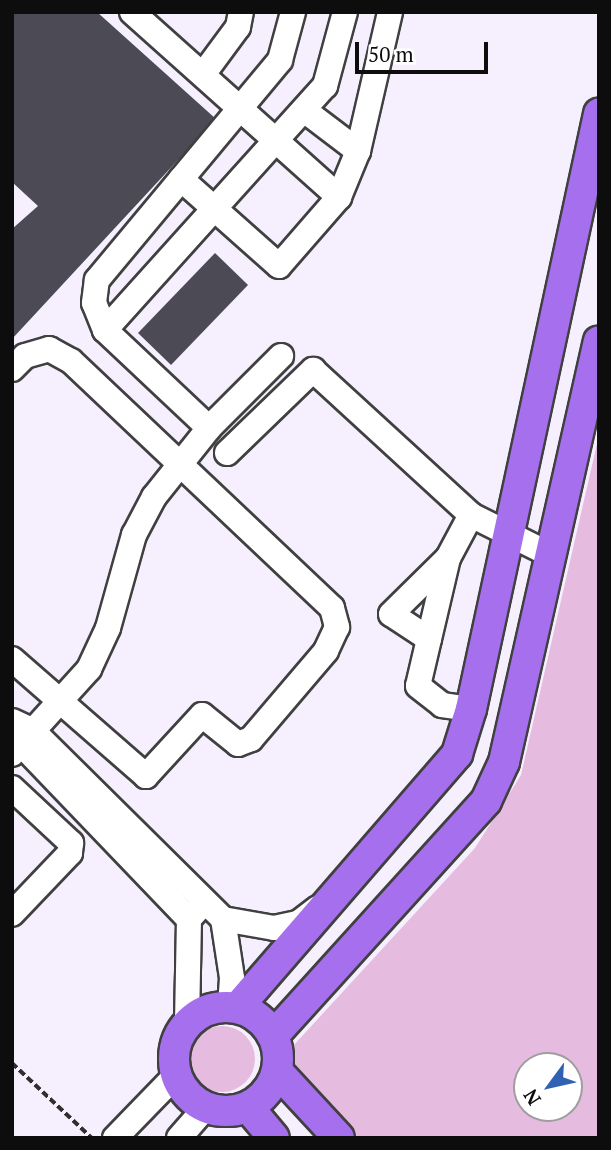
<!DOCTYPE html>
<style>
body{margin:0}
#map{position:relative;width:611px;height:1150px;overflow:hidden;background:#f6effe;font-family:"PT Serif",serif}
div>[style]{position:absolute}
.green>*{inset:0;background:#e5bbdf}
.round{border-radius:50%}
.building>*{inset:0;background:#4b4a55}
.path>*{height:3.5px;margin-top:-1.75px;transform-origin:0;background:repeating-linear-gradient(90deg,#2f2f2f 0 7px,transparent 0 10.5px)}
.roads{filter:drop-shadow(2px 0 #404040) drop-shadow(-2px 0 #404040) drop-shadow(0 2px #404040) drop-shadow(0 -2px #404040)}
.minor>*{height:24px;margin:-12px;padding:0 12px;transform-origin:12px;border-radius:12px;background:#fff}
.major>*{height:30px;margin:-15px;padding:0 15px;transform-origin:15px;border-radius:15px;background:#a66fed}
.major>.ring{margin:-15px;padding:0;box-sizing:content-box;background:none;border:30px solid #a66fed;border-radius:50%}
span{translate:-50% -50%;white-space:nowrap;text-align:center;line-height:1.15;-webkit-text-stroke:7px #fff;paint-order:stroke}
.frame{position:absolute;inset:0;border:14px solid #0d0d0d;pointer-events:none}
.north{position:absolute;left:513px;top:1052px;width:70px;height:70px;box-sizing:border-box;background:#fff;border:2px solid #9e9e9e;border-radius:50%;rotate:237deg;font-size:19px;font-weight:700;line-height:28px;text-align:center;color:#0d0d0d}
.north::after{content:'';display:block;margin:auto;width:24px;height:32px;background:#3161b2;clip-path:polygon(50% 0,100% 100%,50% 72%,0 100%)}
.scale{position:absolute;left:355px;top:42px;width:133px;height:32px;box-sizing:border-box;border:4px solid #0d0d0d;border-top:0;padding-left:9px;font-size:21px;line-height:24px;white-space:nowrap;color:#0d0d0d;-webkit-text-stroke:5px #fff;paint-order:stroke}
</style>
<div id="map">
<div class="green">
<i style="clip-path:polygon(evenodd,599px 435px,599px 1138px,354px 1138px,289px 1067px,293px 1046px,475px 848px,521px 775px,599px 435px,527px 1066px,569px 1066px,569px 1108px,527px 1108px,527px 1066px)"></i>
<i class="round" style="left:189px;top:1026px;width:66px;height:66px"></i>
</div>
<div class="building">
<i style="clip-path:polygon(12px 12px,97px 12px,216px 119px,12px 339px,12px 229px,38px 206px,12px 182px)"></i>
<i style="clip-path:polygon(215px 253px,248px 285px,171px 365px,138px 333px)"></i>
</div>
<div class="path">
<i style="left:12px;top:1063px;width:110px;rotate:43.2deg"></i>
</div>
<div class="roads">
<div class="minor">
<i style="left:132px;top:12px;width:278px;rotate:41.8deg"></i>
<i style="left:204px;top:73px;width:57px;rotate:-53.5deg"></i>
<i style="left:238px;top:27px;width:15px;rotate:-79deg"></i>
<i style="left:304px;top:110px;width:68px;rotate:37.2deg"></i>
<i style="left:181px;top:179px;width:131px;rotate:41.6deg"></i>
<i style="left:279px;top:266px;width:91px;rotate:-49deg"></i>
<i style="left:339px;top:197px;width:50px;rotate:-67.6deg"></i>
<i style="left:358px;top:151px;width:143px;rotate:-77deg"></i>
<i style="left:105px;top:330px;width:329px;rotate:-48deg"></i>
<i style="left:325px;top:86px;width:77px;rotate:-74.9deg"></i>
<i style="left:12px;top:369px;width:18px;rotate:-45deg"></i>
<i style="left:25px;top:356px;width:25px;rotate:-16deg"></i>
<i style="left:49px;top:349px;width:25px;rotate:29deg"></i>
<i style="left:71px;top:361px;width:359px;rotate:43.4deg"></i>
<i style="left:332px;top:608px;width:20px;rotate:75deg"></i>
<i style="left:337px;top:627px;width:26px;rotate:115deg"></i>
<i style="left:326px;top:651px;width:116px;rotate:130.4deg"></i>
<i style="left:251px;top:739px;width:14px;rotate:159deg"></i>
<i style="left:238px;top:744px;width:46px;rotate:-141.1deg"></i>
<i style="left:202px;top:715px;width:83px;rotate:132.6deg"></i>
<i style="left:146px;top:776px;width:178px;rotate:-138.9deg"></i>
<i style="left:209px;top:428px;width:102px;rotate:-45deg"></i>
<i style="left:227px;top:453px;width:120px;rotate:-44deg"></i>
<i style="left:313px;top:370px;width:214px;rotate:42.5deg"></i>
<i style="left:471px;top:515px;width:89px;rotate:26.6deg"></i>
<i style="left:448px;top:558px;width:131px;rotate:103.2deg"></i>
<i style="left:418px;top:686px;width:31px;rotate:38deg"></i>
<i style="left:442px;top:705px;width:29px;rotate:8deg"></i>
<i style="left:429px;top:639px;width:45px;rotate:-146.7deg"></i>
<i style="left:391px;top:614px;width:80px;rotate:-44.5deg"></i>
<i style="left:448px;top:558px;width:49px;rotate:-61.9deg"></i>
<i style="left:12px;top:721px;width:23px;rotate:25deg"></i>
<i style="left:33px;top:731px;width:267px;rotate:44.7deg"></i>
<i style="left:223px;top:919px;width:60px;rotate:81.3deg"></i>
<i style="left:232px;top:978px;width:29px;rotate:94deg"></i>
<i style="left:15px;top:730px;width:15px;rotate:67deg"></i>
<i style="left:21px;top:744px;width:243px;rotate:46.2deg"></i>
<i style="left:12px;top:754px;width:115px;rotate:-47.8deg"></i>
<i style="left:89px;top:669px;width:45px;rotate:-65.1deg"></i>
<i style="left:108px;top:628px;width:97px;rotate:-74.4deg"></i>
<i style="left:134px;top:535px;width:43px;rotate:-62.2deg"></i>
<i style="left:154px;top:497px;width:88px;rotate:-51.4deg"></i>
<i style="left:209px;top:428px;width:143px;rotate:-136.7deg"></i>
<i style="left:105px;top:330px;width:29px;rotate:-112deg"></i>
<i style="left:94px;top:303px;width:23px;rotate:-83deg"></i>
<i style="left:97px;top:280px;width:286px;rotate:-50.2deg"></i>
<i style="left:280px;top:60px;width:50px;rotate:-74.8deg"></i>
<i style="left:12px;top:788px;width:81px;rotate:43deg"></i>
<i style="left:71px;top:843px;width:10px;rotate:96deg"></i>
<i style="left:70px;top:853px;width:84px;rotate:133.6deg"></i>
<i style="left:223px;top:919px;width:52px;rotate:10deg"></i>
<i style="left:274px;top:928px;width:25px;rotate:-12deg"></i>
<i style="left:298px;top:923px;width:25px;rotate:-37deg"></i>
<i style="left:187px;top:1023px;width:104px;rotate:-88.9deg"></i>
<i style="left:189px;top:919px;width:13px;rotate:-48deg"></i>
<i style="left:115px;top:1138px;width:88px;rotate:-45.9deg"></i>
<i style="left:179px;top:1138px;width:41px;rotate:-48.9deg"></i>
</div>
<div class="major">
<i class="ring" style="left:174px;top:1007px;width:74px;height:74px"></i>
<i style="left:238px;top:1007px;width:335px;rotate:-49.1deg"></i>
<i style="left:457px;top:754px;width:47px;rotate:-72.7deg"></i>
<i style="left:471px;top:709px;width:609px;rotate:-77.86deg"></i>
<i style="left:273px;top:1036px;width:317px;rotate:-47.8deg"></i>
<i style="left:486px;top:801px;width:43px;rotate:-65.2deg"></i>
<i style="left:504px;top:762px;width:431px;rotate:-77.3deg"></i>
<i style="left:277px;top:1071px;width:91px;rotate:47.2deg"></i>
<i style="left:248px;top:1107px;width:40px;rotate:50deg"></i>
</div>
</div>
<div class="frame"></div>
<div class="north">N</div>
<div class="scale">50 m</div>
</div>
